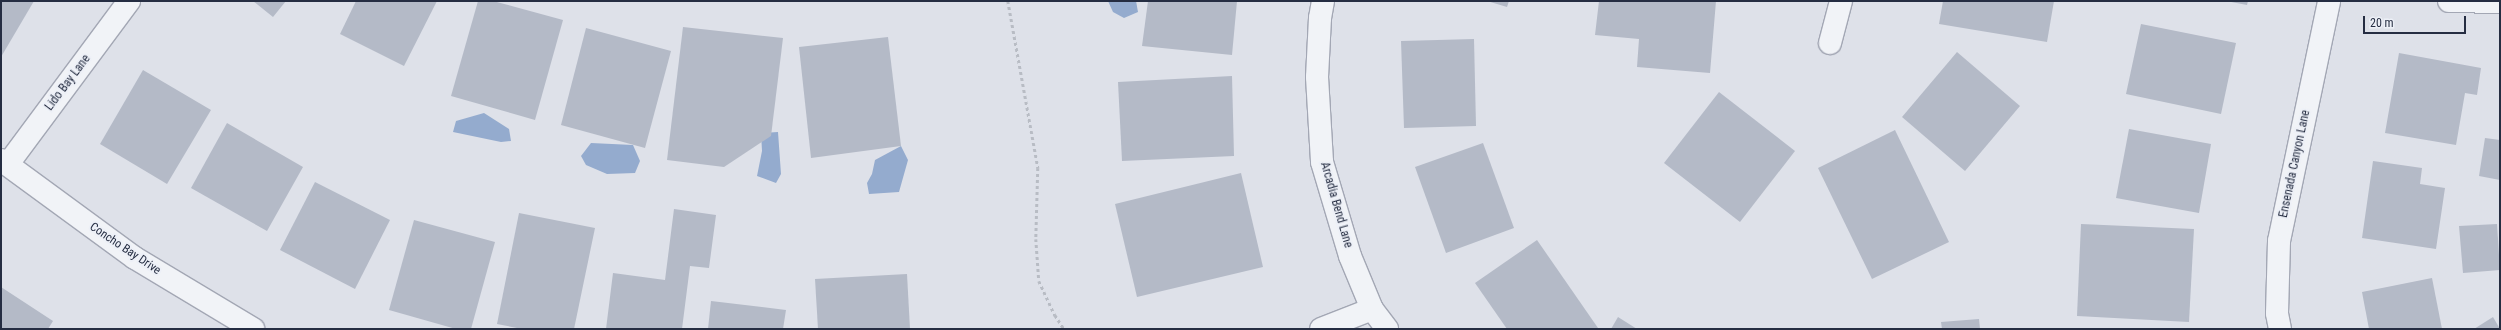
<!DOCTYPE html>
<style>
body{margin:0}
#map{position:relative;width:2501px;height:330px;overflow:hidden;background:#dee1e9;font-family:"Roboto Condensed",sans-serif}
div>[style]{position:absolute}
.water>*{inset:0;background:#94abce}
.building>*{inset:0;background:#b4bac7}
.path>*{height:2.5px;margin-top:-1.25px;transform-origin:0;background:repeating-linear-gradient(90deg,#b8bcc4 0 3px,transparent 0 6px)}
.roads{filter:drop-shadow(1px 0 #a3a7b4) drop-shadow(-1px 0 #a3a7b4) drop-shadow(0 1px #a3a7b4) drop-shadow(0 -1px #a3a7b4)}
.minor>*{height:22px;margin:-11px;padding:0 11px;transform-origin:11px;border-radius:11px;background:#f1f3f7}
span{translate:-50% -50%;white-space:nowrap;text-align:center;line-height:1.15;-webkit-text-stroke:4px #edf0f7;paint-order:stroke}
.street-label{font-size:12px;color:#252d42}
.frame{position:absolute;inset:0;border:2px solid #252d42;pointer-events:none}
.scale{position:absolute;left:2363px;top:16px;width:103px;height:18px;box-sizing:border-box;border:2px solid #252d42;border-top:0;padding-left:5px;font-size:12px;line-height:14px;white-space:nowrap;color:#252d42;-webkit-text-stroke:3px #edf0f7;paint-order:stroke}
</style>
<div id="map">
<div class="water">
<i style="clip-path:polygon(1108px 1px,1136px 1px,1138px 12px,1124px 18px,1113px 12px)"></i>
<i style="clip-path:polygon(484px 113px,509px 129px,511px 141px,501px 142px,453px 132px,456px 121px)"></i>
<i style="clip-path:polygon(778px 132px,781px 174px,776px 183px,757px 176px,762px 151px,761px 133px)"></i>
<i style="clip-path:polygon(591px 143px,633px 145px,640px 161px,635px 173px,607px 174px,586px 165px,581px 156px)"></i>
<i style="clip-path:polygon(901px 146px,908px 160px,899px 192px,869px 194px,867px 183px,872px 174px,875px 160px)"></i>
</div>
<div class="building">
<i style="clip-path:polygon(1px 1px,34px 1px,1px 57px)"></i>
<i style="clip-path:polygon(253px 1px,286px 1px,273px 17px)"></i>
<i style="clip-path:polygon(356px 1px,437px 1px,404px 66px,340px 34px)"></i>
<i style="clip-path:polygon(478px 1px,493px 1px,563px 20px,535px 120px,451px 96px)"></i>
<i style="clip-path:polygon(1148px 1px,1237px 1px,1232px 55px,1142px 46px)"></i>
<i style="clip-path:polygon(1487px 1px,1509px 1px,1507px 7px)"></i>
<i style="clip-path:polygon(1599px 1px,1716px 1px,1710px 73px,1637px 67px,1639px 39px,1595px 35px)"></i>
<i style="clip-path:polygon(1943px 1px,2054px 1px,2047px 42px,1939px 24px)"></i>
<i style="clip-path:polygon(2226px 1px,2248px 1px,2247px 5px)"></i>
<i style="clip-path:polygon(2141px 24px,2236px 43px,2221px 114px,2126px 94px)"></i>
<i style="clip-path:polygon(683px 27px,783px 38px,771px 136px,724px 167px,667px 160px)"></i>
<i style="clip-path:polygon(586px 28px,671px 51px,645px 148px,561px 125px)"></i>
<i style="clip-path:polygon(888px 37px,901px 146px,811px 158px,799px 47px)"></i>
<i style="clip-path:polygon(1474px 39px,1476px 126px,1404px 128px,1401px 41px)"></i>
<i style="clip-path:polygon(1957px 52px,2020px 106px,1965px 171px,1902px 117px)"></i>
<i style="clip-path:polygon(2399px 53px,2481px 68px,2477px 95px,2465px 93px,2456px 145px,2385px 133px)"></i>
<i style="clip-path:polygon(143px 70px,211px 110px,167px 184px,100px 144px)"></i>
<i style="clip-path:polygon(1232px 76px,1234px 156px,1122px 161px,1118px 82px)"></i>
<i style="clip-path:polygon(1719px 92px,1795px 151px,1740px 222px,1664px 163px)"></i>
<i style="clip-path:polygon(227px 123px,303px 167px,267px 231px,191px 188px)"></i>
<i style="clip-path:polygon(2129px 129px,2211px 144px,2199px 213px,2116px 198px)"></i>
<i style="clip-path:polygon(1895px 130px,1949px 242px,1872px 279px,1818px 168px)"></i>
<i style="clip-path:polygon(2485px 138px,2500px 140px,2500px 180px,2479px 176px)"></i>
<i style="clip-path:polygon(1483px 143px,1514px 228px,1446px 253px,1415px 167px)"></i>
<i style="clip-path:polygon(2373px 161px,2422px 168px,2420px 184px,2445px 188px,2436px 249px,2362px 238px)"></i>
<i style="clip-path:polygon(1241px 173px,1263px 267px,1137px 297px,1115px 204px)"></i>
<i style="clip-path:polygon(315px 182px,390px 220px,355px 289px,280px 250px)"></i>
<i style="clip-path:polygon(674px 209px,716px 215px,709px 268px,690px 266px,682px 329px,606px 329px,613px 273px,665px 280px)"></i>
<i style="clip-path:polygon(519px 213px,595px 228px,574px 329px,522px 329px,497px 324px)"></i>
<i style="clip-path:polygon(414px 220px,495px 242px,471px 329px,456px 329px,389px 310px)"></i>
<i style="clip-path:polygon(2081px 224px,2194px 229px,2189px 322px,2077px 316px)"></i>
<i style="clip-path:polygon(2497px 224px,2500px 270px,2463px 273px,2459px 226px)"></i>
<i style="clip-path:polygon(1537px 240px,1598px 328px,1596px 329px,1507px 329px,1475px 283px)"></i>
<i style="clip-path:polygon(907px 274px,910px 329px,818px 329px,815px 279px)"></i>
<i style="clip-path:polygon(2432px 278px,2442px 329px,2369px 329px,2362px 292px)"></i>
<i style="clip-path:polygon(1px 287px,53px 321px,48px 329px,1px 329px)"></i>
<i style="clip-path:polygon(711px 301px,786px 310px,783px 329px,708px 329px)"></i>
<i style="clip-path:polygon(1618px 317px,1637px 329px,1611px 329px)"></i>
<i style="clip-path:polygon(2493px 317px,2500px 329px,2474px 329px)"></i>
<i style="clip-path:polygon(1979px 319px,1980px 329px,1942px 329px,1941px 322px)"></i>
</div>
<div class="path">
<i style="left:1008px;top:1px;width:170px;rotate:79.8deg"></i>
<i style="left:1038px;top:168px;width:71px;rotate:91.6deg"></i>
<i style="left:1036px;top:239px;width:42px;rotate:85.9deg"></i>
<i style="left:1039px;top:281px;width:38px;rotate:65deg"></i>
<i style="left:1055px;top:315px;width:17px;rotate:57deg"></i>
</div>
<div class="roads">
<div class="minor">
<i style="left:1323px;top:1px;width:17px;rotate:100deg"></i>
<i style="left:1320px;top:18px;width:59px;rotate:92.9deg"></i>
<i style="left:1317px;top:77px;width:85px;rotate:86.6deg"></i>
<i style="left:1322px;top:162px;width:98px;rotate:73.4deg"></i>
<i style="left:1350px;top:256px;width:57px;rotate:67.5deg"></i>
<i style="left:1372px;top:309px;width:25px;rotate:53deg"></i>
<i style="left:2449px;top:1px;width:51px;rotate:1.1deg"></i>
<i style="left:1830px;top:43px;width:43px;rotate:-75.3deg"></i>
<i style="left:1px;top:160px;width:166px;rotate:36.2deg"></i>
<i style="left:135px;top:258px;width:138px;rotate:31deg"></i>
<i style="left:8px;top:164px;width:203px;rotate:-53.4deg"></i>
<i style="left:1321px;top:329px;width:55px;rotate:-21.4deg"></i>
<i style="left:2280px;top:329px;width:16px;rotate:-101deg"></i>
<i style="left:2277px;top:313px;width:72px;rotate:-88.4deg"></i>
<i style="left:2279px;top:241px;width:245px;rotate:-78.2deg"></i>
</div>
</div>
<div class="street-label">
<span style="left:68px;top:83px;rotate:-53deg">Lido Bay Lane</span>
<span style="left:2295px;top:164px;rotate:-78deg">Ensenada Canyon Lane</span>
<span style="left:1336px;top:205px;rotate:74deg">Arcadia Bend Lane</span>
<span style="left:125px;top:249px;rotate:34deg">Concho Bay Drive</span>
</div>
<div class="frame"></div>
<div class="scale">20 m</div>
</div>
